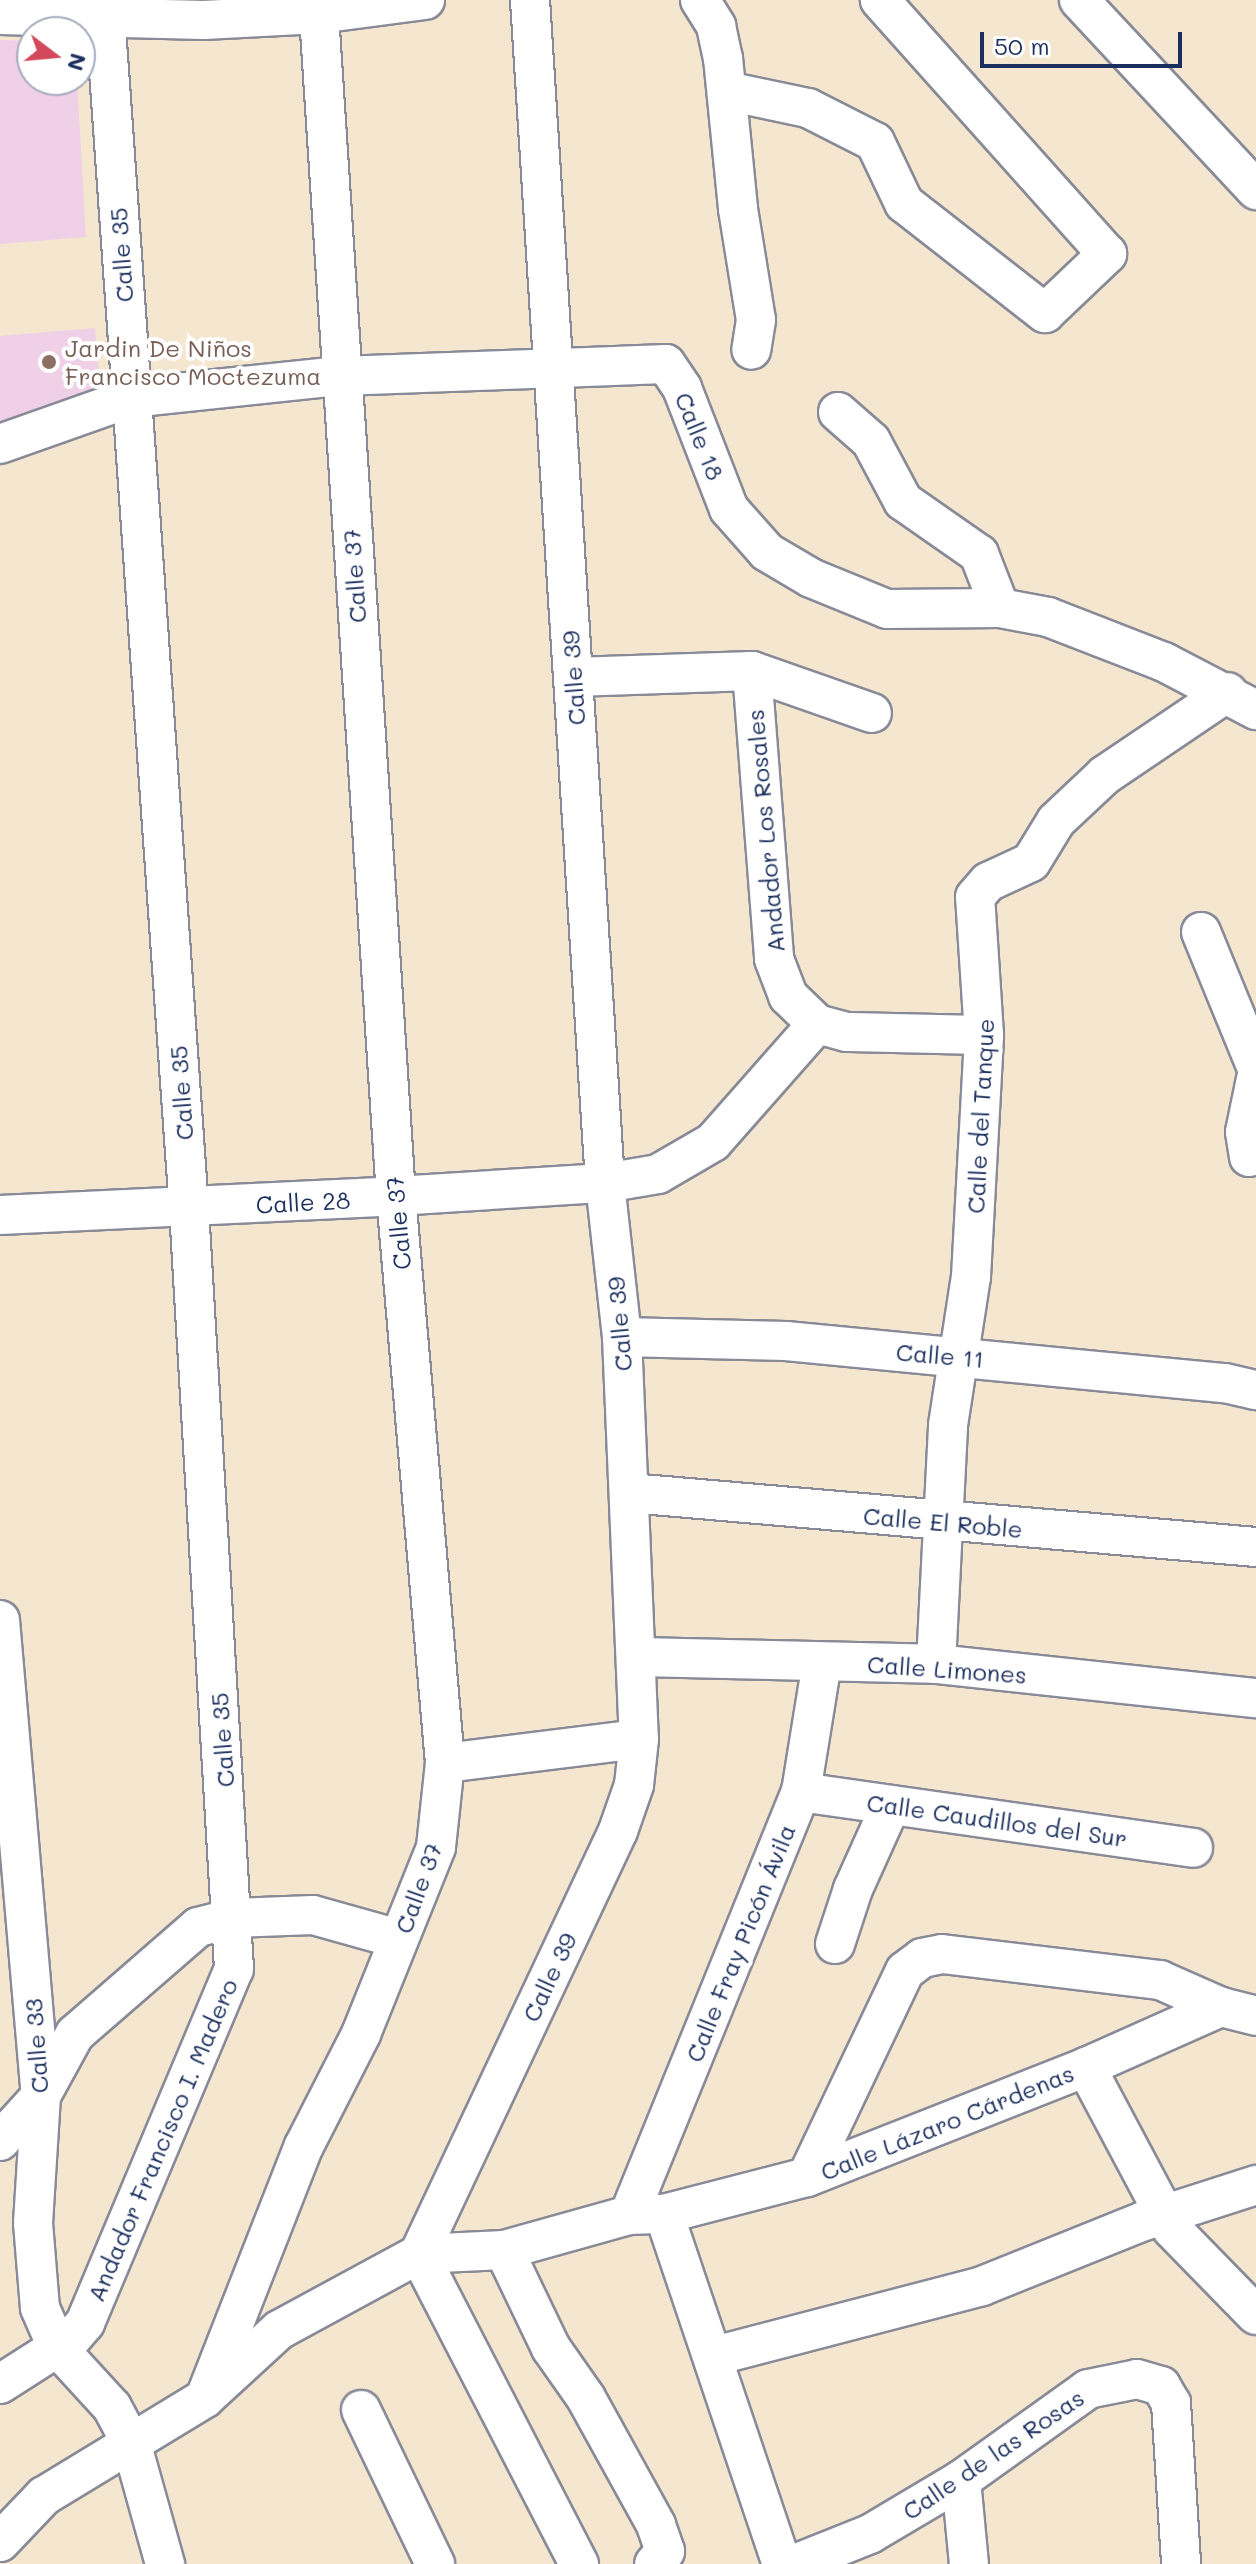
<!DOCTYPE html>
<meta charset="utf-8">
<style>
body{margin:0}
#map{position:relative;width:1256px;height:2564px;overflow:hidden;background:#f5e6d0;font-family:Mali,sans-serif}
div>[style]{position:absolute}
.built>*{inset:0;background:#efd0e7}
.roads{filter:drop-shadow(2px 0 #888a97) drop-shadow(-2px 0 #888a97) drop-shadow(0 2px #888a97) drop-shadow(0 -2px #888a97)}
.minor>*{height:38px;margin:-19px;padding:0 19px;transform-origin:19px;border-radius:19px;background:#fff}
.dots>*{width:22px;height:22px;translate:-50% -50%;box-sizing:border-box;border:4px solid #fff;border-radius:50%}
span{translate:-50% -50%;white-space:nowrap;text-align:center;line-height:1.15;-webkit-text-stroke:8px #fff;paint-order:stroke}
.street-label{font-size:24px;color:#1b2f5e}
.education-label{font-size:24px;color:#785e54}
.left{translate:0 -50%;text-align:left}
.north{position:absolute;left:16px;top:16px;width:80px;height:80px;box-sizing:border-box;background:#fff;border:2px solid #a4acbf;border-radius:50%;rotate:106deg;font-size:22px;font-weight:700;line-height:32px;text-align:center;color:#1b2f5e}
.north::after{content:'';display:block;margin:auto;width:28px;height:36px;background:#d1495b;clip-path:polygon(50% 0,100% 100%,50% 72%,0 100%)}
.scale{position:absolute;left:980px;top:32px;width:202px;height:36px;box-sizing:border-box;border:4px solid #1b2f5e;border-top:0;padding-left:10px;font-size:24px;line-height:28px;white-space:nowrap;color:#1b2f5e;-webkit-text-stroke:6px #fff;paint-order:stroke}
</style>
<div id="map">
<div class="built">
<i style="clip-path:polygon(0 40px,32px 41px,32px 80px,77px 80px,86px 237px,0 244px)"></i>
<i style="clip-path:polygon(95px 328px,100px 387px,0 430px,0 336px)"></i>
</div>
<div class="roads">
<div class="minor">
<i style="left:530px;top:0;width:1185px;rotate:86.37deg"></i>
<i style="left:605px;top:1183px;width:155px;rotate:83.7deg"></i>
<i style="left:622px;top:1337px;width:402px;rotate:87.6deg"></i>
<i style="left:639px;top:1739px;width:46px;rotate:96.2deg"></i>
<i style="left:634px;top:1785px;width:49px;rotate:109.2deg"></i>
<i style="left:618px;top:1831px;width:467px;rotate:115.2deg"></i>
<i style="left:419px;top:2254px;width:349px;rotate:62.7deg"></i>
<i style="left:700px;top:0;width:31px;rotate:58deg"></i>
<i style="left:716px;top:26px;width:33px;rotate:78deg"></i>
<i style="left:723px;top:58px;width:152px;rotate:84.3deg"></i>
<i style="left:738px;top:209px;width:112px;rotate:80.8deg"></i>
<i style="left:756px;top:320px;width:30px;rotate:99deg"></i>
<i style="left:1079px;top:0;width:260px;rotate:47deg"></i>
<i style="left:0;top:15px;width:204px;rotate:1.4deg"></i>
<i style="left:204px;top:20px;width:115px;rotate:-3deg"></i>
<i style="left:319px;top:14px;width:107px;rotate:-7.5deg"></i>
<i style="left:727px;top:91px;width:83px;rotate:11.9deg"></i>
<i style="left:808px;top:108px;width:75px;rotate:26.9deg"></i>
<i style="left:875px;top:142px;width:68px;rotate:64.6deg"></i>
<i style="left:904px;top:203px;width:179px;rotate:38deg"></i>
<i style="left:1045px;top:313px;width:86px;rotate:-43.6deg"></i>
<i style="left:1107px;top:254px;width:341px;rotate:-131.8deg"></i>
<i style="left:838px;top:412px;width:44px;rotate:41.3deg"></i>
<i style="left:871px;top:441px;width:68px;rotate:61.9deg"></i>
<i style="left:903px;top:501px;width:93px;rotate:34.9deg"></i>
<i style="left:979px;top:554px;width:58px;rotate:68.7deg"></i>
<i style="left:0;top:444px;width:138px;rotate:-19.5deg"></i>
<i style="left:130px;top:398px;width:211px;rotate:-6deg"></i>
<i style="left:340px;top:376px;width:326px;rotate:-2.1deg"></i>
<i style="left:666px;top:364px;width:29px;rotate:56deg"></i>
<i style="left:682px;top:388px;width:130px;rotate:68.8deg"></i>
<i style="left:729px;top:509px;width:57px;rotate:48.5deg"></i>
<i style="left:767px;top:552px;width:51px;rotate:30.6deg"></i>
<i style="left:811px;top:578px;width:82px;rotate:22.2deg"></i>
<i style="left:887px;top:609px;width:113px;rotate:-0.5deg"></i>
<i style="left:1000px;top:608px;width:49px;rotate:10.6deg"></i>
<i style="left:1048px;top:617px;width:124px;rotate:21.2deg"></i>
<i style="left:1164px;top:662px;width:104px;rotate:27.6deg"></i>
<i style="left:752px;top:671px;width:289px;rotate:85.6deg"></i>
<i style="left:774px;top:959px;width:40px;rotate:69deg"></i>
<i style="left:788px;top:996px;width:40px;rotate:44deg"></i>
<i style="left:817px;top:1024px;width:31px;rotate:15deg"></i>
<i style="left:847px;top:1032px;width:137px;rotate:1.3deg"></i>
<i style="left:573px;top:677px;width:179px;rotate:-1.9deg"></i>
<i style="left:752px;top:671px;width:127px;rotate:19.3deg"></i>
<i style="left:1201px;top:932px;width:145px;rotate:67.7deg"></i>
<i style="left:1249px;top:1157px;width:25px;rotate:-99deg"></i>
<i style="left:1245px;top:1132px;width:54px;rotate:-78.3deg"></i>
<i style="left:0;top:1215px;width:396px;rotate:-2.7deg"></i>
<i style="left:396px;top:1196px;width:209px;rotate:-3.6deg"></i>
<i style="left:605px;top:1183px;width:54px;rotate:-9.6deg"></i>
<i style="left:658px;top:1174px;width:64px;rotate:-30.2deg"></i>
<i style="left:713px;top:1142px;width:157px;rotate:-48.6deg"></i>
<i style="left:622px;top:1337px;width:164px;rotate:1.4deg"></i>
<i style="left:786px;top:1341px;width:441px;rotate:5.5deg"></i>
<i style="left:1225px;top:1383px;width:32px;rotate:13deg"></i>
<i style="left:630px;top:1493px;width:628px;rotate:4.93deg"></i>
<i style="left:0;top:1620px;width:478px;rotate:85.1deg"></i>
<i style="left:41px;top:2096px;width:127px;rotate:93.6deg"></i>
<i style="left:33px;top:2223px;width:85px;rotate:85.3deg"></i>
<i style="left:40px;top:2308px;width:43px;rotate:66.4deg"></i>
<i style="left:57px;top:2347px;width:81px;rotate:47.5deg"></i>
<i style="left:112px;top:2407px;width:40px;rotate:62deg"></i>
<i style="left:131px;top:2442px;width:127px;rotate:74.4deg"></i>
<i style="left:637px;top:1657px;width:299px;rotate:1.3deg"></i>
<i style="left:936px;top:1664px;width:322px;rotate:6.1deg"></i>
<i style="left:936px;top:1664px;width:239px;rotate:-87.1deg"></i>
<i style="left:948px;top:1425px;width:150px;rotate:-81.2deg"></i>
<i style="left:971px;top:1277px;width:242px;rotate:-86.9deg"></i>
<i style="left:984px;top:1035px;width:138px;rotate:-93.7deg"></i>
<i style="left:975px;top:897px;width:20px;rotate:-49deg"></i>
<i style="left:988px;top:882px;width:47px;rotate:-24.9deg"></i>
<i style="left:1031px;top:862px;width:48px;rotate:-58.6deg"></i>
<i style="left:1056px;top:821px;width:67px;rotate:-43.2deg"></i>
<i style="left:1105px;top:775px;width:148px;rotate:-34deg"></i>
<i style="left:445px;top:1763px;width:195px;rotate:-7.1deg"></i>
<i style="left:801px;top:1792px;width:396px;rotate:8.1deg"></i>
<i style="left:835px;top:1944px;width:58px;rotate:-71.9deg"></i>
<i style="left:853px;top:1889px;width:92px;rotate:-65.7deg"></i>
<i style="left:1086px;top:2067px;width:183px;rotate:62deg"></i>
<i style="left:1172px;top:2229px;width:120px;rotate:45.7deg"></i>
<i style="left:0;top:2141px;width:61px;rotate:-47.7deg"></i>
<i style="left:41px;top:2096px;width:71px;rotate:-61.3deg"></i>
<i style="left:75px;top:2034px;width:163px;rotate:-41deg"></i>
<i style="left:198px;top:1927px;width:36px;rotate:-14deg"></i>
<i style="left:233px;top:1918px;width:80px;rotate:-2.1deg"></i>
<i style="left:313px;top:1915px;width:89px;rotate:15.6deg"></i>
<i style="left:807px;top:2177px;width:228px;rotate:-64.6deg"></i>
<i style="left:905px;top:1971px;width:21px;rotate:-37deg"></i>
<i style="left:922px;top:1958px;width:20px;rotate:-11deg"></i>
<i style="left:942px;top:1954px;width:220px;rotate:6.8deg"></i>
<i style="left:1160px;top:1980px;width:67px;rotate:23.9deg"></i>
<i style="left:664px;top:2214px;width:369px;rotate:71.4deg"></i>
<i style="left:629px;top:2215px;width:457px;rotate:-67.9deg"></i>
<i style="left:801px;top:1792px;width:132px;rotate:-80.8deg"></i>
<i style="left:504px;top:2250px;width:109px;rotate:64.4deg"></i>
<i style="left:551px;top:2348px;width:61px;rotate:55deg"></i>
<i style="left:586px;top:2398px;width:145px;rotate:61.1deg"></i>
<i style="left:656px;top:2525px;width:28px;rotate:71deg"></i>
<i style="left:665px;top:2551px;width:17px;rotate:130deg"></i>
<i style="left:714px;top:2356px;width:277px;rotate:-14.6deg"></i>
<i style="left:982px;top:2286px;width:175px;rotate:-21.9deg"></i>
<i style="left:1144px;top:2221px;width:118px;rotate:-17.8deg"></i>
<i style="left:0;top:2384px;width:85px;rotate:-32.6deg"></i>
<i style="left:72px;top:2338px;width:20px;rotate:-49deg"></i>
<i style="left:85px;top:2323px;width:384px;rotate:-67.2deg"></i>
<i style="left:234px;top:1969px;width:761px;rotate:-93.39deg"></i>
<i style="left:189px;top:1209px;width:1212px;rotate:-94.02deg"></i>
<i style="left:205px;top:2398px;width:271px;rotate:-68.6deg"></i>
<i style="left:304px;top:2146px;width:126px;rotate:-63deg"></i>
<i style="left:361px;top:2034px;width:201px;rotate:-68.1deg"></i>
<i style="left:436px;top:1847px;width:84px;rotate:-83.9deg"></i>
<i style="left:445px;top:1763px;width:569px;rotate:-94.94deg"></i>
<i style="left:396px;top:1196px;width:1199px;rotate:-93.73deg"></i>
<i style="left:361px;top:2410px;width:171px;rotate:64.3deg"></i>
<i style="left:961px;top:2480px;width:84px;rotate:84.6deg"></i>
<i style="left:0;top:2542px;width:64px;rotate:-46.3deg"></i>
<i style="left:44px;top:2496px;width:188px;rotate:-31.3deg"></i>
<i style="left:205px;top:2398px;width:100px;rotate:-42.6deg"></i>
<i style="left:279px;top:2330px;width:159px;rotate:-28.5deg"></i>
<i style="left:419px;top:2254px;width:85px;rotate:-2.7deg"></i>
<i style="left:504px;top:2250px;width:130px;rotate:-15.6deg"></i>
<i style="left:629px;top:2215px;width:35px;rotate:-2deg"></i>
<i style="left:664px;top:2214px;width:148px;rotate:-14.5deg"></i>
<i style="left:807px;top:2177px;width:300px;rotate:-21.5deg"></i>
<i style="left:1086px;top:2067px;width:148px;rotate:-24deg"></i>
<i style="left:1221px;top:2007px;width:36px;rotate:14deg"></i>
<i style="left:795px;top:2564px;width:81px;rotate:-21.8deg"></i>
<i style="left:870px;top:2534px;width:106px;rotate:-30.7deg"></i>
<i style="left:961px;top:2480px;width:156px;rotate:-35.6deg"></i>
<i style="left:1088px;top:2389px;width:50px;rotate:-11.5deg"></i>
<i style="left:1137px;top:2379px;width:25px;rotate:16deg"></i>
<i style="left:1161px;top:2386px;width:20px;rotate:60deg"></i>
<i style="left:1171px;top:2403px;width:161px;rotate:86.4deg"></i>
</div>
</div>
<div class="dots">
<i style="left:49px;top:362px;background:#8d6e63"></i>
</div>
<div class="street-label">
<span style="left:121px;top:255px;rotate:-94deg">Calle 35</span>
<span style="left:700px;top:436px;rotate:68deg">Calle 18</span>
<span style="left:354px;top:576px;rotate:-94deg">Calle 37</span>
<span style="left:573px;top:678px;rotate:-94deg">Calle 39</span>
<span style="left:765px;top:831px;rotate:-95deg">Andador Los Rosales</span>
<span style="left:181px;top:1093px;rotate:-94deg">Calle 35</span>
<span style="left:980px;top:1116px;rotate:-87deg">Calle del Tanque</span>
<span style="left:303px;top:1202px;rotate:-3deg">Calle 28</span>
<span style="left:398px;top:1223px;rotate:-95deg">Calle 37</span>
<span style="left:619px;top:1324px;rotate:-95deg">Calle 39</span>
<span style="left:940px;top:1355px;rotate:5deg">Calle 11</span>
<span style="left:943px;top:1522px;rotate:5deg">Calle El Roble</span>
<span style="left:947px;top:1669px;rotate:4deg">Calle Limones</span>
<span style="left:222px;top:1740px;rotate:-94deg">Calle 35</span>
<span style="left:997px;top:1820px;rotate:8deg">Calle Caudillos del Sur</span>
<span style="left:418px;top:1888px;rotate:-70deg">Calle 37</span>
<span style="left:740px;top:1943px;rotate:-68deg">Calle Fray Picón Ávila</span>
<span style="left:549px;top:1977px;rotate:-65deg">Calle 39</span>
<span style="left:36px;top:2046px;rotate:-94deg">Calle 33</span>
<span style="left:947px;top:2122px;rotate:-22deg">Calle Lázaro Cárdenas</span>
<span style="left:162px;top:2140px;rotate:-67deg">Andador Francisco I. Madero</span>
<span style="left:993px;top:2454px;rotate:-34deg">Calle de las Rosas</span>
</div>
<div class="education-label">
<span class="left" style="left:65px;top:362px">Jardin De Niños<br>Francisco Moctezuma</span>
</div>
<div class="north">N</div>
<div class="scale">50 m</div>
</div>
